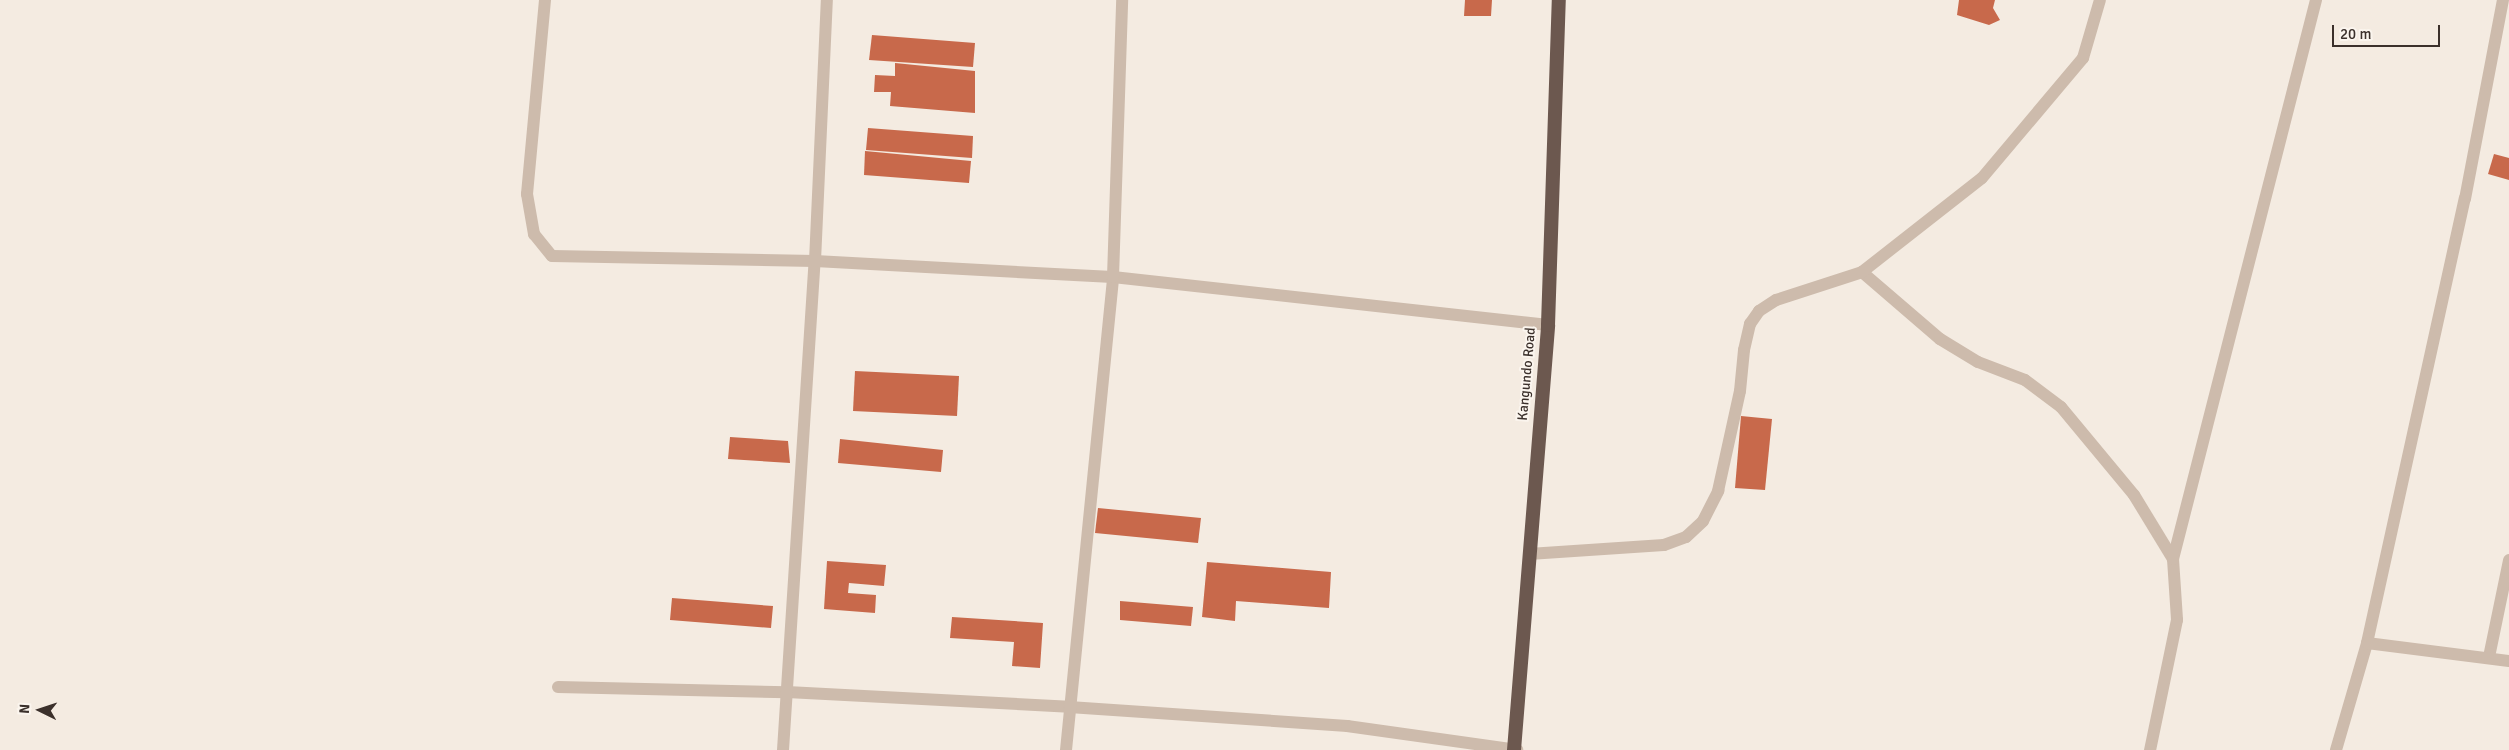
<!DOCTYPE html>
<style>
body{margin:0}
#map{position:relative;width:2509px;height:750px;overflow:hidden;background:#f4ebe1;font-family:Signika,sans-serif}
div>[style]{position:absolute}
.building>*{inset:0;background:#c8694b}
.minor>*{height:12px;margin:-6px;padding:0 6px;transform-origin:6px;border-radius:6px;background:#cdbbac}
.trunk>*{height:14px;margin:-7px;padding:0 7px;transform-origin:7px;border-radius:7px;background:#6c584f}
span{translate:-50% -50%;white-space:nowrap;text-align:center;line-height:1.15;-webkit-text-stroke:4px #fbf5ee;paint-order:stroke}
.street-label{font-size:14px;color:#3b302b}
.north{position:absolute;left:15px;top:685px;width:50px;height:50px;-webkit-text-stroke:4px #fbf5ee;paint-order:stroke;rotate:274deg;font-size:14px;font-weight:700;line-height:20px;text-align:center;color:#3b302b}
.north::after{content:'';display:block;margin:auto;width:18px;height:22px;background:#3b302b;clip-path:polygon(50% 0,100% 100%,50% 72%,0 100%)}
.scale{position:absolute;left:2332px;top:25px;width:108px;height:22px;box-sizing:border-box;border:2px solid #3b302b;border-top:0;padding-left:6px;font-size:15px;line-height:18px;white-space:nowrap;color:#3b302b;-webkit-text-stroke:4px #fbf5ee;paint-order:stroke}
</style>
<div id="map">
<div class="building">
<i style="clip-path:polygon(1465px 0,1492px 0,1491px 16px,1464px 16px)"></i>
<i style="clip-path:polygon(1959px 0,1995px 0,1993px 8px,2000px 20px,1989px 25px,1957px 15px)"></i>
<i style="clip-path:polygon(872px 35px,975px 43px,973px 67px,869px 60px)"></i>
<i style="clip-path:polygon(895px 63px,975px 71px,975px 113px,890px 106px,891px 92px,874px 92px,875px 75px,895px 76px)"></i>
<i style="clip-path:polygon(868px 128px,973px 136px,972px 158px,866px 150px)"></i>
<i style="clip-path:polygon(865px 151px,971px 161px,969px 183px,864px 175px)"></i>
<i style="clip-path:polygon(2494px 154px,2509px 158px,2509px 180px,2488px 174px)"></i>
<i style="clip-path:polygon(855px 371px,959px 376px,957px 416px,853px 411px)"></i>
<i style="clip-path:polygon(1741px 416px,1772px 419px,1765px 490px,1735px 488px)"></i>
<i style="clip-path:polygon(730px 437px,788px 441px,790px 463px,728px 459px)"></i>
<i style="clip-path:polygon(840px 439px,943px 450px,941px 472px,838px 463px)"></i>
<i style="clip-path:polygon(1098px 508px,1201px 518px,1198px 543px,1095px 533px)"></i>
<i style="clip-path:polygon(827px 561px,886px 565px,884px 586px,849px 583px,848px 593px,876px 595px,875px 613px,824px 609px)"></i>
<i style="clip-path:polygon(1207px 562px,1331px 572px,1329px 608px,1236px 601px,1235px 621px,1202px 617px)"></i>
<i style="clip-path:polygon(672px 598px,773px 606px,771px 628px,670px 620px)"></i>
<i style="clip-path:polygon(1120px 601px,1193px 607px,1191px 626px,1120px 620px)"></i>
<i style="clip-path:polygon(952px 617px,1043px 623px,1040px 668px,1012px 666px,1014px 642px,950px 638px)"></i>
</div>
<div class="minor">
<i style="left:545px;top:0;width:195px;rotate:95.3deg"></i>
<i style="left:527px;top:194px;width:41px;rotate:80.1deg"></i>
<i style="left:534px;top:234px;width:28px;rotate:51deg"></i>
<i style="left:552px;top:256px;width:263px;rotate:1.1deg"></i>
<i style="left:815px;top:261px;width:298px;rotate:3.1deg"></i>
<i style="left:1113px;top:277px;width:438px;rotate:6.3deg"></i>
<i style="left:1862px;top:272px;width:103px;rotate:40.7deg"></i>
<i style="left:1940px;top:339px;width:44px;rotate:31.2deg"></i>
<i style="left:1978px;top:362px;width:50px;rotate:21deg"></i>
<i style="left:2025px;top:380px;width:45px;rotate:36.9deg"></i>
<i style="left:2061px;top:407px;width:114px;rotate:50.3deg"></i>
<i style="left:2134px;top:495px;width:75px;rotate:58.6deg"></i>
<i style="left:2173px;top:559px;width:61px;rotate:86.2deg"></i>
<i style="left:2177px;top:620px;width:133px;rotate:101.7deg"></i>
<i style="left:1529px;top:554px;width:135px;rotate:-3.8deg"></i>
<i style="left:1664px;top:545px;width:23px;rotate:-20deg"></i>
<i style="left:1686px;top:537px;width:23px;rotate:-43deg"></i>
<i style="left:1703px;top:521px;width:34px;rotate:-63deg"></i>
<i style="left:1718px;top:491px;width:102px;rotate:-77.6deg"></i>
<i style="left:1740px;top:391px;width:41px;rotate:-84.4deg"></i>
<i style="left:1744px;top:350px;width:27px;rotate:-77deg"></i>
<i style="left:1750px;top:324px;width:16px;rotate:-55deg"></i>
<i style="left:1759px;top:311px;width:20px;rotate:-33deg"></i>
<i style="left:1776px;top:300px;width:90px;rotate:-18deg"></i>
<i style="left:1862px;top:272px;width:152px;rotate:-38.1deg"></i>
<i style="left:1982px;top:178px;width:157px;rotate:-49.9deg"></i>
<i style="left:2083px;top:58px;width:60px;rotate:-73.7deg"></i>
<i style="left:2173px;top:559px;width:577px;rotate:-75.65deg"></i>
<i style="left:2367px;top:643px;width:455px;rotate:-77.6deg"></i>
<i style="left:2465px;top:199px;width:203px;rotate:-79.2deg"></i>
<i style="left:2489px;top:657px;width:99px;rotate:-78.3deg"></i>
<i style="left:558px;top:687px;width:229px;rotate:1.3deg"></i>
<i style="left:787px;top:692px;width:282px;rotate:3deg"></i>
<i style="left:1069px;top:707px;width:279px;rotate:3.9deg"></i>
<i style="left:1347px;top:726px;width:172px;rotate:8deg"></i>
<i style="left:783px;top:750px;width:490px;rotate:-86.3deg"></i>
<i style="left:815px;top:261px;width:261px;rotate:-87.4deg"></i>
<i style="left:1066px;top:750px;width:475px;rotate:-84.3deg"></i>
<i style="left:1113px;top:277px;width:277px;rotate:-88.1deg"></i>
<i style="left:2336px;top:750px;width:111px;rotate:-73.8deg"></i>
<i style="left:2367px;top:643px;width:143px;rotate:7.2deg"></i>
</div>
<div class="trunk">
<i style="left:1514px;top:750px;width:426px;rotate:-85.4deg"></i>
<i style="left:1548px;top:325px;width:325px;rotate:-88.1deg"></i>
</div>
<div class="street-label">
<span style="left:1527px;top:374px;rotate:-85deg">Kangundo Road</span>
</div>
<div class="north">N</div>
<div class="scale">20 m</div>
</div>
